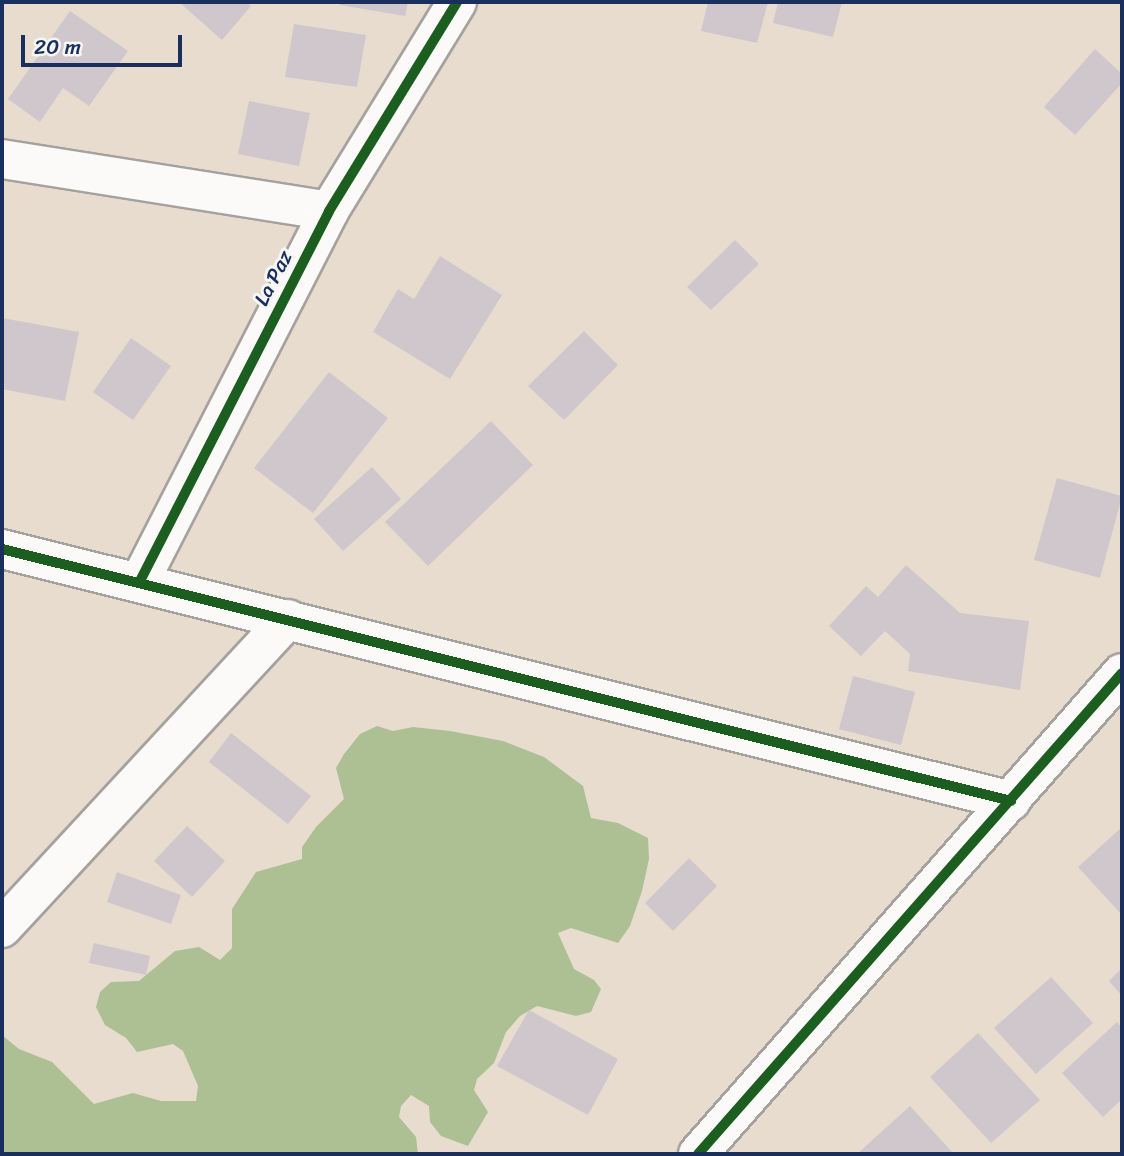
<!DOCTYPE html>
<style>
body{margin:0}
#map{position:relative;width:1124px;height:1156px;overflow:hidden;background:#e8dcce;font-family:Sriracha,sans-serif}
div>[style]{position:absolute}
.forest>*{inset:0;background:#acc094}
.building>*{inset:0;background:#cfc7cc}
.roads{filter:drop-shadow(2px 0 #a5a19f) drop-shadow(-2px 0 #a5a19f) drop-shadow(0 2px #a5a19f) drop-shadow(0 -2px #a5a19f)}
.minor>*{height:38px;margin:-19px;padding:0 19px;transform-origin:19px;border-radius:19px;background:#fcfaf8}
.cycleway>*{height:10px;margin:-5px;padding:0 5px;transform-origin:5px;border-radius:5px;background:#1b5e20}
span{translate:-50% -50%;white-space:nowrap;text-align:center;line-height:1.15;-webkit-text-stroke:6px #f6f6f2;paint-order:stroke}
.street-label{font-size:21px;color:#1b2f5e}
.frame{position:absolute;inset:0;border:4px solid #1b2f5e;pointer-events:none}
.scale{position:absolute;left:21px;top:35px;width:161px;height:32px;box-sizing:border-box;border:4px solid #1b2f5e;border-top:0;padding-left:9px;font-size:21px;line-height:24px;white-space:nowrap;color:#1b2f5e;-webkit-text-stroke:5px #f6f6f2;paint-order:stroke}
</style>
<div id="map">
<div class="forest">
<i style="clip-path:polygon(377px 726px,393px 731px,413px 727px,450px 731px,503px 741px,544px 757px,583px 786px,591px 818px,618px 823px,648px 838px,649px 859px,642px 891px,630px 926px,618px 943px,571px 928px,558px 933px,574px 969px,594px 980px,601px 989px,591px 1012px,576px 1016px,537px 1006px,520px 1016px,506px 1032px,494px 1063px,477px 1079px,474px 1090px,488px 1112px,468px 1146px,441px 1136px,430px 1122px,429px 1106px,411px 1095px,401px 1106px,399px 1117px,416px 1137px,418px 1154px,2px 1154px,2px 1035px,19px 1049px,52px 1062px,94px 1104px,133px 1093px,161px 1101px,196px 1101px,198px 1086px,183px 1051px,173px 1044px,137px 1052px,126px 1038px,105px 1025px,96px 1007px,100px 992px,111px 982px,139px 981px,175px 951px,199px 947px,220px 960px,232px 948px,232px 909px,256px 872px,302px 859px,302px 847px,316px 827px,344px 799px,336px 768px,344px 754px,360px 734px)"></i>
</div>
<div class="building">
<i style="clip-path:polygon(179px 2px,247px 2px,251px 6px,222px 40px)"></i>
<i style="clip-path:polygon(340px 2px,408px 2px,405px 16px,340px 5px)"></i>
<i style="clip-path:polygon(708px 2px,768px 2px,757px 43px,701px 31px)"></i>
<i style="clip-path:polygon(778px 2px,842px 2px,833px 37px,773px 23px)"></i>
<i style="clip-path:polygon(70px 11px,128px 51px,89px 106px,63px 88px,40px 122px,8px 99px)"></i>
<i style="clip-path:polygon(294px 24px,366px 35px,357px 87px,285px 77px)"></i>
<i style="clip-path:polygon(1095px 49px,1122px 74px,1122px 83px,1075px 135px,1044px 107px)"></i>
<i style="clip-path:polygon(249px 101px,310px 113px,299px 166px,238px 154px)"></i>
<i style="clip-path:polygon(735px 240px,759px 264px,711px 310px,687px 287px)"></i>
<i style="clip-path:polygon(440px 256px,502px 295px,450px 379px,373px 332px,398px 289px,414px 299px)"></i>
<i style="clip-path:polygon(2px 318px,79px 332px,65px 401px,2px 389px)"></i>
<i style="clip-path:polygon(584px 331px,618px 365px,564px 420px,528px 386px)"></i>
<i style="clip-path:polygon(131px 338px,171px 366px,133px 420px,93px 392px)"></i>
<i style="clip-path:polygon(329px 372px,388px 418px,313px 513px,254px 468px)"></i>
<i style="clip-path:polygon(491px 421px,533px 465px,428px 566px,385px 522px)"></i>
<i style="clip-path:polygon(372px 467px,401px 499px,343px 551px,314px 519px)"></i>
<i style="clip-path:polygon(1057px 478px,1122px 496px,1100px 578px,1034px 560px)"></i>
<i style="clip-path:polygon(906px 565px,960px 613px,1029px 621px,1020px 690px,908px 671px,910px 654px,885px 631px,861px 656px,829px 626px,866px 586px,878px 597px)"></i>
<i style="clip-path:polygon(853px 676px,915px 692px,901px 745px,839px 729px)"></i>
<i style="clip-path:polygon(231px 733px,311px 796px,288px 824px,209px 762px)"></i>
<i style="clip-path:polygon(187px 826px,225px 861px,192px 897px,154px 861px)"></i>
<i style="clip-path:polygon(1122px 827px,1122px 915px,1078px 867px)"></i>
<i style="clip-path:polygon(689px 858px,717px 886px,673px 931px,645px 903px)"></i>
<i style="clip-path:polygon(117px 872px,181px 895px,171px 924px,107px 902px)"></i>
<i style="clip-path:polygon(94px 943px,150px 956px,146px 975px,89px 963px)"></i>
<i style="clip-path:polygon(1122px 968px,1122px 996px,1109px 981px)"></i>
<i style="clip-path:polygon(1051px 977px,1093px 1023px,1036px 1074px,994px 1028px)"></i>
<i style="clip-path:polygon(529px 1010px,618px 1059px,588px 1115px,497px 1066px)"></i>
<i style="clip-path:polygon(1117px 1022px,1122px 1028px,1122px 1099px,1103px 1117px,1062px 1073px)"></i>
<i style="clip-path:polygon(978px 1033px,1040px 1100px,991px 1143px,930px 1077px)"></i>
<i style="clip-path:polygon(910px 1106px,954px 1154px,857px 1154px)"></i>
</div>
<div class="roads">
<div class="minor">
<i style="left:2px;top:159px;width:331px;rotate:9deg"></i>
<i style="left:2px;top:549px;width:1040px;rotate:14.02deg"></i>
<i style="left:140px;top:581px;width:415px;rotate:-62.9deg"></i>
<i style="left:329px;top:211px;width:245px;rotate:-58.5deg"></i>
<i style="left:2px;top:928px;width:421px;rotate:-47.2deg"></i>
<i style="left:698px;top:1154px;width:641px;rotate:-48.6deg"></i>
</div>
</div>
<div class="cycleway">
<i style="left:2px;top:549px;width:1040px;rotate:14.02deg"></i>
<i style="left:140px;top:581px;width:415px;rotate:-62.9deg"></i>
<i style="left:329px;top:211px;width:245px;rotate:-58.5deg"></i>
<i style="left:698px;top:1154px;width:641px;rotate:-48.6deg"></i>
</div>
<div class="street-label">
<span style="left:273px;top:278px;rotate:-63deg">La Paz</span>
</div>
<div class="frame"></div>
<div class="scale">20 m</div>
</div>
